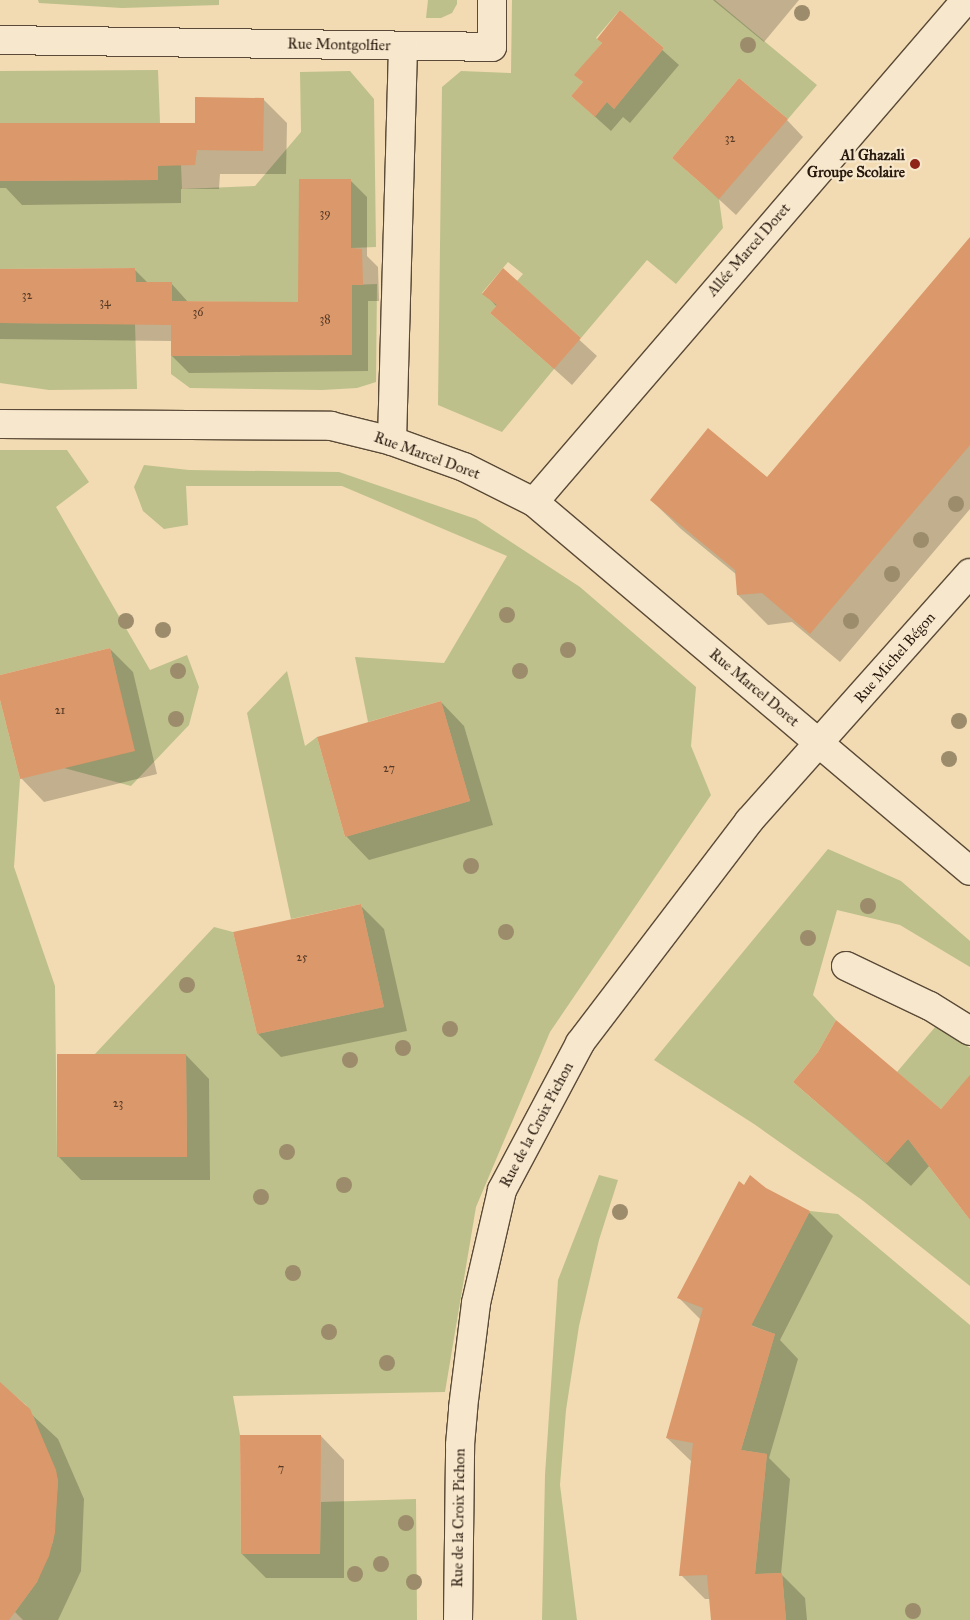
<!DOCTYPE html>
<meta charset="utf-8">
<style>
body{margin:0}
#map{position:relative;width:970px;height:1620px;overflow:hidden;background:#f2dbb2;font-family:"IM FELL Great Primer",serif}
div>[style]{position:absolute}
.green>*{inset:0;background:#bdc08a}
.shadow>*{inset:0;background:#0003}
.building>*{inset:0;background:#db986a}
.roads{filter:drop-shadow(1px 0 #5a4a37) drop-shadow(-1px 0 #5a4a37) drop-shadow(0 1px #5a4a37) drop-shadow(0 -1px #5a4a37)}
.minor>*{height:28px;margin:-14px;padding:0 14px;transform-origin:14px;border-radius:14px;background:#f7e8cd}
.tertiary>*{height:28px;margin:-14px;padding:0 14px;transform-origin:14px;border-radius:14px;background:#f7e8cd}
.trees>*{width:16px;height:16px;margin:-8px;border-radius:50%;background:#9c8c6c}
.dots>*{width:14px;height:14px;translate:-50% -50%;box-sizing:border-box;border:2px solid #f7e8cd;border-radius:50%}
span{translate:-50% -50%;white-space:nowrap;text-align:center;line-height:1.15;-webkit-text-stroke:4.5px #f7e8cd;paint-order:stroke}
.number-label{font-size:12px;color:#553925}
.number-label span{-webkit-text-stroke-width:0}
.street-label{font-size:15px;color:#28190e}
.poi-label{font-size:15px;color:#28190e;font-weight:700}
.right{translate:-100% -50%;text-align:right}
</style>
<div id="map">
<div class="green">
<i style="clip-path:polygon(38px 0,219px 0,219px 5px,122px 8px,39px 3px)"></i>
<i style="clip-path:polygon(428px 0,457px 0,457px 4px,452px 13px,441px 18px,426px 18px)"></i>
<i style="clip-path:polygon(evenodd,512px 0,715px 0,817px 85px,788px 119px,739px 78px,672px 158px,719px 199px,723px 228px,676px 284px,647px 260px,581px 338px,517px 281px,523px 274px,508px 262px,482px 293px,497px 305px,490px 313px,554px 369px,502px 432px,438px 405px,442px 87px,461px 71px,511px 73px,512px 0,620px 10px,664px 48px,614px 109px,607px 102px,594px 116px,571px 96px,583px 82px,575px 75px,602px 43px,596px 38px,620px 10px)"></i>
<i style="clip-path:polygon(158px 70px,160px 123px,0 123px,0 71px)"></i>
<i style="clip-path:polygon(350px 71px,374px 99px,376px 247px,351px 248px,351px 179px,299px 179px,352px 285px,377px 284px,376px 382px,357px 388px,322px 390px,190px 388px,171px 374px,171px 356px,240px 356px,241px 302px,172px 301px,136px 282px,135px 268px,0 269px,0 181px,157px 180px,158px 165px,181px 165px,182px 189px,255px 186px,301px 132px,300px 72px)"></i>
<i style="clip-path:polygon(0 323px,135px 324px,137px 389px,49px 390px,0 383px)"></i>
<i style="clip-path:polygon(0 450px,67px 450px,89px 482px,56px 507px,150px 670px,187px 655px,199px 687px,189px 725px,131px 786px,64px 768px,117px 678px,110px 648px,0 675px)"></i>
<i style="clip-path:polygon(144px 465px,189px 470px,339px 472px,476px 519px,580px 587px,696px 687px,691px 746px,711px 795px,550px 1032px,476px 1207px,445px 1392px,233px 1396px,240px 1435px,241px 1554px,320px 1554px,321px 1502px,416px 1499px,417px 1620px,23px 1620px,15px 1612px,37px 1582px,53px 1542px,58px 1481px,34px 1418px,26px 1405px,0 1383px,0 700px,20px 779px,14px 867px,55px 986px,57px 1157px,187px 1157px,186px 1054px,95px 1054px,214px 927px,233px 932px,257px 1034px,384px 1007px,361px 904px,291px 919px,247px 713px,287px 671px,305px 746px,317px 737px,345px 837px,470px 801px,441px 701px,368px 722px,355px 657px,444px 663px,507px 556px,342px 486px,186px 486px,188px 525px,164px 529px,143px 511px,134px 487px)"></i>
<i style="clip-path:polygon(828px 849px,901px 881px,970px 941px,970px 967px,900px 925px,837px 910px,813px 995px,836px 1020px,818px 1052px,793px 1082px,886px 1163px,908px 1139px,970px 1220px,970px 1286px,862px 1200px,754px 1124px,654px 1060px)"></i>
<i style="clip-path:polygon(936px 1026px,970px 1048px,970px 1099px,960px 1087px,941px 1109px,897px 1072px)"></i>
<i style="clip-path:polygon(599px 1175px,618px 1180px,599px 1240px,579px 1326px,566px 1410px,560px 1485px,577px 1620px,542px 1620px,545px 1475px,558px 1280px)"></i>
<i style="clip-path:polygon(810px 1211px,838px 1214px,970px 1325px,970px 1620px,786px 1620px,782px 1573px,755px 1574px,767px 1454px,741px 1450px,775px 1334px,751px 1325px)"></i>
</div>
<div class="shadow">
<i style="clip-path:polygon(713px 0,799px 0,764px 42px)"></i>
<i style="clip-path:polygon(620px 12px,679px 65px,630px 123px,623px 117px,611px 131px,572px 96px,584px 83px)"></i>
<i style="clip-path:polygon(263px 99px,287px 123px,286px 174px,220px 174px,219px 189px,181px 189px,181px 203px,22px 205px,6px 188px,0 188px,0 124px,196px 124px)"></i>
<i style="clip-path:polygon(787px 120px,803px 137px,736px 215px,674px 158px)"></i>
<i style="clip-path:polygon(350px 180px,367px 197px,367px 256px,378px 267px,379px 301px,368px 301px,368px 371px,189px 373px,172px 356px,172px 341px,0 339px,0 270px,135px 270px,148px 283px,171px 283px,188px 302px,300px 303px)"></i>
<i style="clip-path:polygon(970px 239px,970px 509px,840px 662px,792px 622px,768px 625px,738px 595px,737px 575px,681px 529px,651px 500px,767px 479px)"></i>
<i style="clip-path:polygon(503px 270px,597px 356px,572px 385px,492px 313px,497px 307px,484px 293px)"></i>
<i style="clip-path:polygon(110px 649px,133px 672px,157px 774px,44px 802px,21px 778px,0 695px,0 676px)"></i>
<i style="clip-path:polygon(441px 702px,464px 726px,493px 825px,369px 860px,346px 836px)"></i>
<i style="clip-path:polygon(361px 906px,384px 929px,407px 1031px,281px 1057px,258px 1034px)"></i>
<i style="clip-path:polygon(186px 1055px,209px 1079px,210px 1180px,81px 1180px,58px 1156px)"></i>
<i style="clip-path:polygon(794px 1082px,941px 1110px,970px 1099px,970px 1217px,930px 1165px,911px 1186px)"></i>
<i style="clip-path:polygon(745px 1187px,765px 1189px,809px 1212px,833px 1236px,780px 1340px,798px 1359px,769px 1458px,790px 1479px,781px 1574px,805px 1598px,807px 1620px,713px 1620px,710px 1599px,705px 1599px,681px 1575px,691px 1461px,667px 1438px,701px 1320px,679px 1298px)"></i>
<i style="clip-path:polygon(0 1385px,58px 1439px,84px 1499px,81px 1571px,58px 1620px,0 1620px)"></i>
<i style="clip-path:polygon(321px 1436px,344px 1460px,344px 1578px,266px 1578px,242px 1554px)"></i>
</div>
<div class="building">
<i style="clip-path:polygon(620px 10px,664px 48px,614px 109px,607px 102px,595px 117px,571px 96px,583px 82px,574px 75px,602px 43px,597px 39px)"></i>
<i style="clip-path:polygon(739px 78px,788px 119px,719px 199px,672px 158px)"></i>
<i style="clip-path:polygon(195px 97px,264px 98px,263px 151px,197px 150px,195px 165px,158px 166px,158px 180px,0 181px,0 123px,195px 123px)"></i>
<i style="clip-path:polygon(299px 179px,351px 179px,351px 248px,362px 249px,363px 285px,352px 285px,352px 355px,171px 356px,171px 325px,0 323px,0 269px,135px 268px,136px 282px,172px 282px,172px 301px,298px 302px)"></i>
<i style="clip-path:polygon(970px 237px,970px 445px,810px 634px,762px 593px,737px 595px,735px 570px,650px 500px,708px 428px,767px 477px)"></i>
<i style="clip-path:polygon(503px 268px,581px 338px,554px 369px,490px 313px,497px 305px,482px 294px)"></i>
<i style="clip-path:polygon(110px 648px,135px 751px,20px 779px,0 700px,0 675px)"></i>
<i style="clip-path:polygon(441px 701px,470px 801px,345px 837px,317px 737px)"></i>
<i style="clip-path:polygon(361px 904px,384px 1007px,257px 1034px,233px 932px)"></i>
<i style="clip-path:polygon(836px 1020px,941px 1109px,970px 1075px,970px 1220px,908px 1139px,887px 1163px,793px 1082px,818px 1052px)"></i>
<i style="clip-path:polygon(57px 1054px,186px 1054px,187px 1157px,57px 1157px)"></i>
<i style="clip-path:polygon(750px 1175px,766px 1188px,810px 1211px,751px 1326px,775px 1334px,741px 1450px,767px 1454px,755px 1574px,782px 1573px,786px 1620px,711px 1620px,707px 1575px,679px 1576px,693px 1443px,666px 1438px,703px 1308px,677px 1298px,739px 1181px,744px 1185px)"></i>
<i style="clip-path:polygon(0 1382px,30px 1409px,56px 1470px,58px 1481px,55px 1533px,49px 1556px,37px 1582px,9px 1620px,0 1620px)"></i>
<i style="clip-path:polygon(240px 1435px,321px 1435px,320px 1554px,241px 1554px)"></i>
</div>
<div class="roads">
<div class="minor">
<i style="left:0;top:40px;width:492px;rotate:0.8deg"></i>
<i style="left:492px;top:47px;width:47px;rotate:-90deg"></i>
<i style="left:0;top:424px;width:331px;rotate:0.3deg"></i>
<i style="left:331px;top:426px;width:63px;rotate:13.8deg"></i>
<i style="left:392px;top:441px;width:77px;rotate:19.9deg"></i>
<i style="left:464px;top:467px;width:78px;rotate:26.6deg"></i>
<i style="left:534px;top:502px;width:571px;rotate:40.24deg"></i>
<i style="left:392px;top:441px;width:395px;rotate:-88.4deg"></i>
<i style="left:534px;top:502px;width:662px;rotate:-49.29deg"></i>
<i style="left:846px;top:966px;width:93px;rotate:25.5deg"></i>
<i style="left:930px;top:1006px;width:47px;rotate:32deg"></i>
</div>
<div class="tertiary">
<i style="left:458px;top:1620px;width:175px;rotate:-89.3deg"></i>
<i style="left:460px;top:1445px;width:37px;rotate:-85deg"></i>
<i style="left:463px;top:1408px;width:106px;rotate:-82.9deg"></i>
<i style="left:476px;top:1303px;width:116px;rotate:-77deg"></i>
<i style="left:502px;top:1190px;width:166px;rotate:-62deg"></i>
<i style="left:580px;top:1043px;width:279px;rotate:-52.7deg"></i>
<i style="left:749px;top:821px;width:332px;rotate:-48.3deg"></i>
</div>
</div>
<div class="trees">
<i style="left:802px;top:13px"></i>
<i style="left:748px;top:45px"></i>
<i style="left:956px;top:504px"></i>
<i style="left:921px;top:540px"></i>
<i style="left:892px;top:574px"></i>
<i style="left:507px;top:615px"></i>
<i style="left:126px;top:621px"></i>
<i style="left:851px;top:621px"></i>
<i style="left:163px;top:630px"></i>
<i style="left:568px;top:650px"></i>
<i style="left:178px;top:671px"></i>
<i style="left:520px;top:671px"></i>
<i style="left:176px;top:719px"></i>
<i style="left:959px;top:721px"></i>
<i style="left:949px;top:759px"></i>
<i style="left:471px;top:866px"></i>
<i style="left:868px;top:906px"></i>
<i style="left:506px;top:932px"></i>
<i style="left:808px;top:938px"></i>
<i style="left:187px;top:985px"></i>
<i style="left:450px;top:1029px"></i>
<i style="left:403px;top:1048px"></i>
<i style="left:350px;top:1060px"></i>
<i style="left:287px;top:1152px"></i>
<i style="left:344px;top:1185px"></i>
<i style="left:261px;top:1197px"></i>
<i style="left:620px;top:1212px"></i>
<i style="left:293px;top:1273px"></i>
<i style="left:329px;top:1332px"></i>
<i style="left:387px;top:1363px"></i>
<i style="left:406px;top:1523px"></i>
<i style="left:381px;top:1564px"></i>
<i style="left:355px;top:1574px"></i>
<i style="left:414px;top:1582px"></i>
<i style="left:913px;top:1611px"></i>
</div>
<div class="dots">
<i style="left:915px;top:164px;background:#8f2418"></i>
</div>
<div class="number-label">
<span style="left:730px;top:139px">32</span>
<span style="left:325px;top:214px">39</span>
<span style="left:27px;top:296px">32</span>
<span style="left:105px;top:303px">34</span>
<span style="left:198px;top:313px">36</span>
<span style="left:325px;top:320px">38</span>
<span style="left:60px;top:711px">21</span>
<span style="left:389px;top:769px">27</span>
<span style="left:302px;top:958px">25</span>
<span style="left:118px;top:1104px">23</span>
<span style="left:281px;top:1469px">7</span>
</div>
<div class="street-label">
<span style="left:339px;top:45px;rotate:1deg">Rue Montgolfier</span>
<span style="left:749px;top:250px;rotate:-49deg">Allée Marcel Doret</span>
<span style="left:427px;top:456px;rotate:20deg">Rue Marcel Doret</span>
<span style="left:895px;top:658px;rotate:-49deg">Rue Michel Bégon</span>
<span style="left:754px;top:688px;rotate:40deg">Rue Marcel Doret</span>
<span style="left:537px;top:1125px;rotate:-62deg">Rue de la Croix Pichon</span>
<span style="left:459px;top:1518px;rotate:-89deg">Rue de la Croix Pichon</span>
</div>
<div class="poi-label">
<span class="right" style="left:905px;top:164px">Al Ghazali<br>Groupe Scolaire</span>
</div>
</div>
